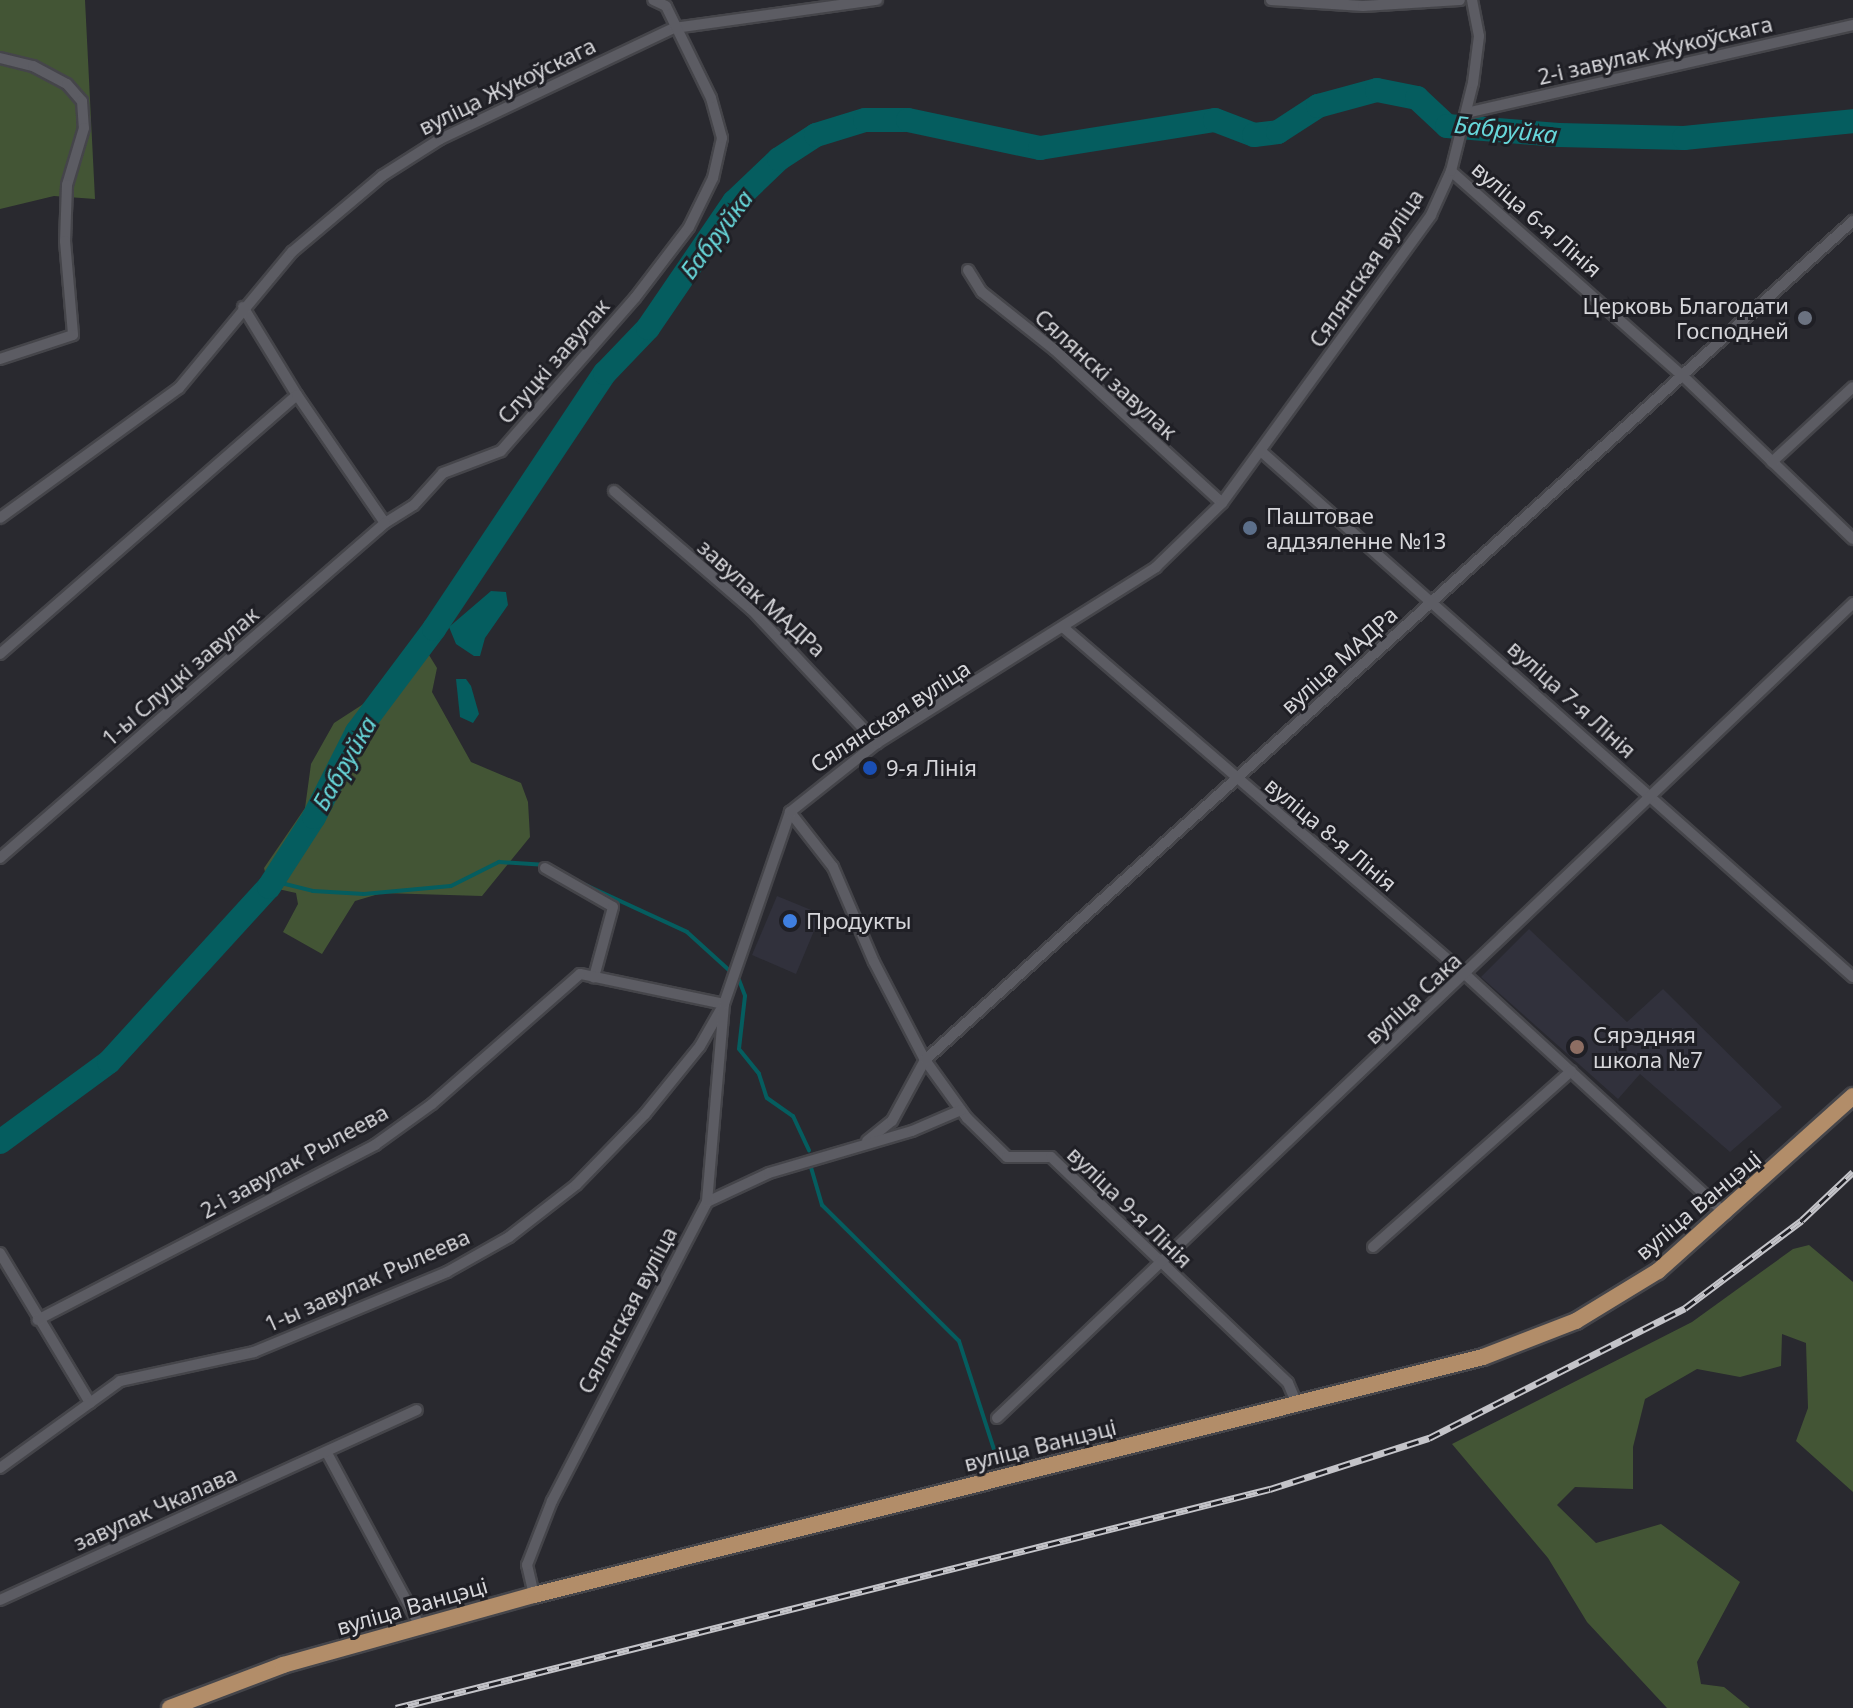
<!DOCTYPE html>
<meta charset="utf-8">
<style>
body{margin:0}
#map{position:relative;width:1853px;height:1708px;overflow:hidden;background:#29292f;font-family:"Noto Sans",sans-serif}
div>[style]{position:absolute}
.built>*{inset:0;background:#31313c}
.green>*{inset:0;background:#435535}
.water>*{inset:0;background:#055d5f}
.stream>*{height:4px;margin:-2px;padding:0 2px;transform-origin:2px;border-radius:2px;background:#055d5f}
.river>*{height:24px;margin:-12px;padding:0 12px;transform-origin:12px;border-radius:12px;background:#055d5f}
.roads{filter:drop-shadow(2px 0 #45454a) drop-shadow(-2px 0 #45454a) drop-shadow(0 2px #45454a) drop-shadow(0 -2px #45454a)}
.minor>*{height:10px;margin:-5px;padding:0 5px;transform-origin:5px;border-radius:5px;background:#5c5c63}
.primary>*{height:16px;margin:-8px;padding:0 8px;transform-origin:8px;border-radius:8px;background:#b28d69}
.rail>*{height:7px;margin-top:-3.5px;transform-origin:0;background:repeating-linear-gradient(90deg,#1f1f25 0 12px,#c4c4c9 0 24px);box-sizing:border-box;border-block:2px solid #c4c4c9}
.dots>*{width:22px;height:22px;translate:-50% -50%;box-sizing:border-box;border:4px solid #1f1f25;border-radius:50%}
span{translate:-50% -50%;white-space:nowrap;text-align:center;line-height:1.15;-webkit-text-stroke:6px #1f1f25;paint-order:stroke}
.street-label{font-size:22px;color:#d6d6da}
.poi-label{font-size:22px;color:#d6d6da}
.right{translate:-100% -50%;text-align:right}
.left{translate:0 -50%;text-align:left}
.water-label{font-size:24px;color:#67d7da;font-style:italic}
</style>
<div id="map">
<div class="built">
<i style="clip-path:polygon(777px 896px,821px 914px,796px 974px,752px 955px)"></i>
<i style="clip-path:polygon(1529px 929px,1627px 1022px,1663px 989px,1782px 1107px,1730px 1152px,1640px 1074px,1618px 1099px,1481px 977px)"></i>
</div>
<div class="green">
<i style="clip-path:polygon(0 0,85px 0,95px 199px,54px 196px,0 209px)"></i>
<i style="clip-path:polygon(409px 648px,429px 655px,437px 668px,432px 692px,471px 762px,521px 783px,528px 802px,530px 837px,482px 896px,382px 893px,355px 901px,322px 954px,283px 932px,298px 904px,296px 893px,269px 887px,264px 868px,305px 808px,311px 764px,334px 723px,368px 701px)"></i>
<i style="clip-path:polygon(1809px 1245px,1853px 1282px,1853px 1492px,1796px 1441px,1808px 1408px,1806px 1343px,1782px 1334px,1781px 1366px,1740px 1377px,1697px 1369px,1645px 1399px,1633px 1447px,1633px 1489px,1575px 1487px,1557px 1505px,1596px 1543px,1661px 1524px,1740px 1582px,1697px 1662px,1701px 1684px,1724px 1687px,1750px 1708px,1667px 1708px,1587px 1622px,1548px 1558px,1452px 1444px,1692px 1322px,1793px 1249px)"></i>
</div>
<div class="water">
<i style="clip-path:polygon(491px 591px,506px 592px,508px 605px,485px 638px,480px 656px,474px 656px,456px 644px,449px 627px)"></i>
<i style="clip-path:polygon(456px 679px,466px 679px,471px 686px,479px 714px,473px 723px,460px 717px)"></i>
</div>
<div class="stream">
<i style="left:273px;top:881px;width:41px;rotate:14deg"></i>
<i style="left:313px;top:891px;width:51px;rotate:3.4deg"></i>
<i style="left:364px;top:894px;width:87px;rotate:-5.3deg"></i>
<i style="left:451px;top:886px;width:54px;rotate:-26.6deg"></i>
<i style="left:499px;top:862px;width:48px;rotate:3.6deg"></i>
<i style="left:579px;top:882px;width:119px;rotate:24.8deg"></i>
<i style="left:687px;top:932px;width:58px;rotate:42.2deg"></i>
<i style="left:739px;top:980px;width:17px;rotate:69deg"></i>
<i style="left:745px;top:996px;width:53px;rotate:96.5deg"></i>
<i style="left:739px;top:1049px;width:32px;rotate:51deg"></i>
<i style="left:759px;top:1074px;width:25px;rotate:72deg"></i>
<i style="left:767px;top:1098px;width:32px;rotate:35deg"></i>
<i style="left:793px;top:1116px;width:38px;rotate:65deg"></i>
<i style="left:810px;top:1164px;width:43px;rotate:73.7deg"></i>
<i style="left:822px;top:1205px;width:193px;rotate:44.8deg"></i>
<i style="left:959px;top:1341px;width:127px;rotate:72.1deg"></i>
</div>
<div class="river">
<i style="left:0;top:1142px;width:135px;rotate:-36.3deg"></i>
<i style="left:109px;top:1062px;width:237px;rotate:-47.6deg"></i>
<i style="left:269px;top:887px;width:83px;rotate:-57.3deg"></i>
<i style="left:314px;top:817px;width:95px;rotate:-63.2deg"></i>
<i style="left:357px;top:732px;width:129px;rotate:-53.2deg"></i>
<i style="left:434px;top:629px;width:308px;rotate:-56.3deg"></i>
<i style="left:605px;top:373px;width:62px;rotate:-46.3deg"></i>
<i style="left:648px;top:328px;width:153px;rotate:-55.7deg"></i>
<i style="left:734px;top:202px;width:62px;rotate:-43.7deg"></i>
<i style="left:779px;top:159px;width:44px;rotate:-33deg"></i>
<i style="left:816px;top:135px;width:51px;rotate:-17deg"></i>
<i style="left:865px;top:120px;width:43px"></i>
<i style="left:908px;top:120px;width:135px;rotate:12deg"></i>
<i style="left:1040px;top:148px;width:177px;rotate:-9.1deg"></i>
<i style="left:1215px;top:120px;width:42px;rotate:21deg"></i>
<i style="left:1254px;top:135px;width:24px;rotate:-7deg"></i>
<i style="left:1278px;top:132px;width:48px;rotate:-33deg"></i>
<i style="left:1318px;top:106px;width:61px;rotate:-15.2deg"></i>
<i style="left:1377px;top:90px;width:41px;rotate:11.3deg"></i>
<i style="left:1417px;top:98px;width:41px;rotate:43deg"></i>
<i style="left:1447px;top:126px;width:112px;rotate:4.6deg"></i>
<i style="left:1559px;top:135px;width:125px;rotate:1.4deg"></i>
<i style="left:1684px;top:138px;width:170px;rotate:-5.7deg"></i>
</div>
<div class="roads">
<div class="minor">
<i style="left:1271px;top:0;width:92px;rotate:3.7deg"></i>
<i style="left:1363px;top:6px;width:97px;rotate:-3.5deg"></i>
<i style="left:0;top:58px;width:34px;rotate:14deg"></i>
<i style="left:33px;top:66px;width:38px;rotate:28deg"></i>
<i style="left:67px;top:84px;width:23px;rotate:49deg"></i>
<i style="left:82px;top:101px;width:27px;rotate:86deg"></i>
<i style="left:84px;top:128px;width:59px;rotate:106.6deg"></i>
<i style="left:67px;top:185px;width:56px;rotate:92deg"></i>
<i style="left:65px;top:241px;width:94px;rotate:85.1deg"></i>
<i style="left:73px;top:335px;width:77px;rotate:161.8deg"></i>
<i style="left:1466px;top:113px;width:397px;rotate:-12.8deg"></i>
<i style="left:1451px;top:171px;width:311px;rotate:41.5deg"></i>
<i style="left:1684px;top:377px;width:234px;rotate:43.8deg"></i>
<i style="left:968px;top:270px;width:26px;rotate:58deg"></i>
<i style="left:982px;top:292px;width:93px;rotate:38.5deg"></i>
<i style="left:1055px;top:350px;width:226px;rotate:42.5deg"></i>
<i style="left:243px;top:307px;width:103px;rotate:58.5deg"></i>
<i style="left:1263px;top:453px;width:789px;rotate:41.61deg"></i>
<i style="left:1772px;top:462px;width:110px;rotate:-42.8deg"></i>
<i style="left:614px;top:491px;width:182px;rotate:40.8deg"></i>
<i style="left:752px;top:610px;width:183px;rotate:46.8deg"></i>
<i style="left:0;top:518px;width:221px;rotate:-36deg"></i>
<i style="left:179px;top:388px;width:177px;rotate:-50.3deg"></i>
<i style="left:292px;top:252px;width:118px;rotate:-40.2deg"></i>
<i style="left:382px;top:176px;width:69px;rotate:-32.5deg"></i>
<i style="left:440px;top:139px;width:259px;rotate:-25.4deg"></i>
<i style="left:674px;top:28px;width:205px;rotate:-7.9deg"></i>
<i style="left:1064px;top:628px;width:532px;rotate:40.81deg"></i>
<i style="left:1467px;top:976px;width:352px;rotate:42.6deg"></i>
<i style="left:0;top:654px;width:394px;rotate:-41.1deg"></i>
<i style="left:297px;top:395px;width:155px;rotate:55.5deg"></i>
<i style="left:385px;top:523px;width:34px;rotate:-32deg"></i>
<i style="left:414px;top:505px;width:43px;rotate:-47.8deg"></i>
<i style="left:443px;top:473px;width:62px;rotate:-20.8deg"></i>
<i style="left:501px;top:451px;width:203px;rotate:-48.8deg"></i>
<i style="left:635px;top:298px;width:89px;rotate:-52.7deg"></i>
<i style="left:689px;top:227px;width:55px;rotate:-63.9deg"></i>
<i style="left:713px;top:178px;width:41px;rotate:-77.3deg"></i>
<i style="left:722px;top:138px;width:41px;rotate:-105.4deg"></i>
<i style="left:711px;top:98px;width:102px;rotate:-116.1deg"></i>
<i style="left:666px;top:6px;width:14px;rotate:-155deg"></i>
<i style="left:790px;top:812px;width:70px;rotate:52deg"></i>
<i style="left:833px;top:867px;width:103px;rotate:66.7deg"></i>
<i style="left:874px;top:962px;width:110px;rotate:62.5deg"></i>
<i style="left:925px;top:1060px;width:72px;rotate:54.1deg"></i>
<i style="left:967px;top:1118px;width:56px;rotate:44.3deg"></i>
<i style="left:1007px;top:1157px;width:44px"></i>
<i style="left:1051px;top:1157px;width:327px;rotate:43.6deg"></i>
<i style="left:1288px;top:1383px;width:23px;rotate:67deg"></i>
<i style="left:0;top:858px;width:510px;rotate:-41.03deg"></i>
<i style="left:545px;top:868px;width:78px;rotate:29.8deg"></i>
<i style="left:613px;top:907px;width:73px;rotate:105.2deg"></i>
<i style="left:867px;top:1141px;width:32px;rotate:-39deg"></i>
<i style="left:892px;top:1121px;width:69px;rotate:-61.6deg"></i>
<i style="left:925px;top:1060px;width:1251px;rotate:-42.12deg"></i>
<i style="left:707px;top:1202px;width:68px;rotate:-25.1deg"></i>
<i style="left:769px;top:1173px;width:149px;rotate:-16.4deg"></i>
<i style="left:912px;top:1131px;width:53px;rotate:-23.2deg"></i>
<i style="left:1373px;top:1247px;width:265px;rotate:-41.6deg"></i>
<i style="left:0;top:1253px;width:175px;rotate:59deg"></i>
<i style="left:997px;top:1418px;width:1182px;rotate:-43.59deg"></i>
<i style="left:327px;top:1453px;width:196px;rotate:61.7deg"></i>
<i style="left:0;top:1468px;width:148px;rotate:-35.9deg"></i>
<i style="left:120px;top:1381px;width:137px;rotate:-12.2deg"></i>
<i style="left:254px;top:1352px;width:209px;rotate:-22.5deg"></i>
<i style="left:447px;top:1272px;width:71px;rotate:-29.4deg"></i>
<i style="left:509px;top:1237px;width:85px;rotate:-37.8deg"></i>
<i style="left:576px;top:1185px;width:99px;rotate:-45.8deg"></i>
<i style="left:645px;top:1114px;width:87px;rotate:-51deg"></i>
<i style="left:700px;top:1046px;width:48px;rotate:-60.3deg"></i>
<i style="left:724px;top:1004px;width:147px;rotate:-168.2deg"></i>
<i style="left:580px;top:974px;width:197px;rotate:138.7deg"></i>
<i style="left:432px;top:1104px;width:70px;rotate:144.3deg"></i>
<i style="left:375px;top:1145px;width:380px;rotate:152.6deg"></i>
<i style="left:534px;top:1595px;width:31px;rotate:-103deg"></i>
<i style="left:527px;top:1565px;width:69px;rotate:-68.7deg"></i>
<i style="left:552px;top:1501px;width:337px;rotate:-62.6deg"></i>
<i style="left:707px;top:1202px;width:199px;rotate:-85.1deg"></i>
<i style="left:724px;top:1004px;width:203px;rotate:-71deg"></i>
<i style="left:790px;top:812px;width:111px;rotate:-38.4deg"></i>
<i style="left:877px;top:743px;width:330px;rotate:-32.2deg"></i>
<i style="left:1156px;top:567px;width:92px;rotate:-44.1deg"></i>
<i style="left:1222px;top:503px;width:356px;rotate:-54deg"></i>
<i style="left:1431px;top:215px;width:48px;rotate:-65.6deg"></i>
<i style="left:1451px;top:171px;width:91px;rotate:-76deg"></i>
<i style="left:1473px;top:83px;width:47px;rotate:-82.7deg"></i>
<i style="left:1479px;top:36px;width:37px;rotate:-101deg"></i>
<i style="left:0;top:1600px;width:458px;rotate:-24.5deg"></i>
</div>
<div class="primary">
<i style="left:170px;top:1708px;width:121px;rotate:-20.8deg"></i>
<i style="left:283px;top:1665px;width:261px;rotate:-15.6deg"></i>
<i style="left:534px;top:1595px;width:978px;rotate:-14.08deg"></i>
<i style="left:1483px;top:1357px;width:100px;rotate:-21.2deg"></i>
<i style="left:1576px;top:1321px;width:96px;rotate:-31.4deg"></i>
<i style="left:1658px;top:1271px;width:262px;rotate:-41.9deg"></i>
</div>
</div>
<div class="rail">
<i style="left:396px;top:1708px;width:901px;rotate:-14.07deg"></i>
<i style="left:1270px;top:1489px;width:167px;rotate:-17.8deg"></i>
<i style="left:1429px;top:1438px;width:287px;rotate:-26.9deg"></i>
<i style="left:1685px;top:1308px;width:146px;rotate:-36.9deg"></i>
<i style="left:1802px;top:1220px;width:70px;rotate:-43.3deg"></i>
</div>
<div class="dots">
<i style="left:1805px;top:318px;background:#6b7280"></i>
<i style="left:1250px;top:528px;background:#5c6f8a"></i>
<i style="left:870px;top:768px;background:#1a4fb4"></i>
<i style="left:790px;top:921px;background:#3f7fe0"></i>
<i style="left:1577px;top:1047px;background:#8d6e63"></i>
</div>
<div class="street-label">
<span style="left:1655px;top:50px;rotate:-13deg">2-і завулак Жукоўскага</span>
<span style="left:507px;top:86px;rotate:-26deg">вуліца Жукоўскага</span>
<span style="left:1537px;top:219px;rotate:41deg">вуліца 6-я Лінія</span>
<span style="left:1366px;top:268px;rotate:-56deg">Сялянская вуліца</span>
<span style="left:553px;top:361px;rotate:-49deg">Слуцкі завулак</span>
<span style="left:1106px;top:374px;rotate:42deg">Сялянскі завулак</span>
<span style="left:762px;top:598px;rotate:42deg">завулак МАДРа</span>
<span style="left:1339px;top:660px;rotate:-42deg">вуліца МАДРа</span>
<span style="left:180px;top:676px;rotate:-41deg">1-ы Слуцкі завулак</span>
<span style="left:1572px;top:699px;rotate:42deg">вуліца 7-я Лінія</span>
<span style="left:890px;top:716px;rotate:-33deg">Сялянская вуліца</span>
<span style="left:1331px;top:834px;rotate:40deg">вуліца 8-я Лінія</span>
<span style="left:1413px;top:998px;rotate:-43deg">вуліца Сака</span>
<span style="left:294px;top:1161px;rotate:-29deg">2-і завулак Рылеева</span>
<span style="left:1698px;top:1205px;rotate:-40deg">вуліца Ванцэці</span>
<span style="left:1130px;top:1207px;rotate:44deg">вуліца 9-я Лінія</span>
<span style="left:367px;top:1280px;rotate:-24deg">1-ы завулак Рылеева</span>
<span style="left:627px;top:1310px;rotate:-62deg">Сялянская вуліца</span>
<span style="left:1040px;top:1445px;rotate:-14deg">вуліца Ванцэці</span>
<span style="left:155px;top:1508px;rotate:-24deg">завулак Чкалава</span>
<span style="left:412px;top:1606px;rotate:-16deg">вуліца Ванцэці</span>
</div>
<div class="poi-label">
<span class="right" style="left:1789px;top:318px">Церковь Благодати<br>Господней</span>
<span class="left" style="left:1266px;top:528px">Паштовае<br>аддзяленне №13</span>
<span class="left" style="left:886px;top:768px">9-я Лінія</span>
<span class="left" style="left:806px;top:921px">Продукты</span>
<span class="left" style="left:1593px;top:1047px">Сярэдняя<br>школа №7</span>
</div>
<div class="water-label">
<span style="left:1506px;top:129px;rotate:6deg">Бабруйка</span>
<span style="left:716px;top:234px;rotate:-53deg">Бабруйка</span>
<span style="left:344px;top:763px;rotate:-60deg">Бабруйка</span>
</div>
</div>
